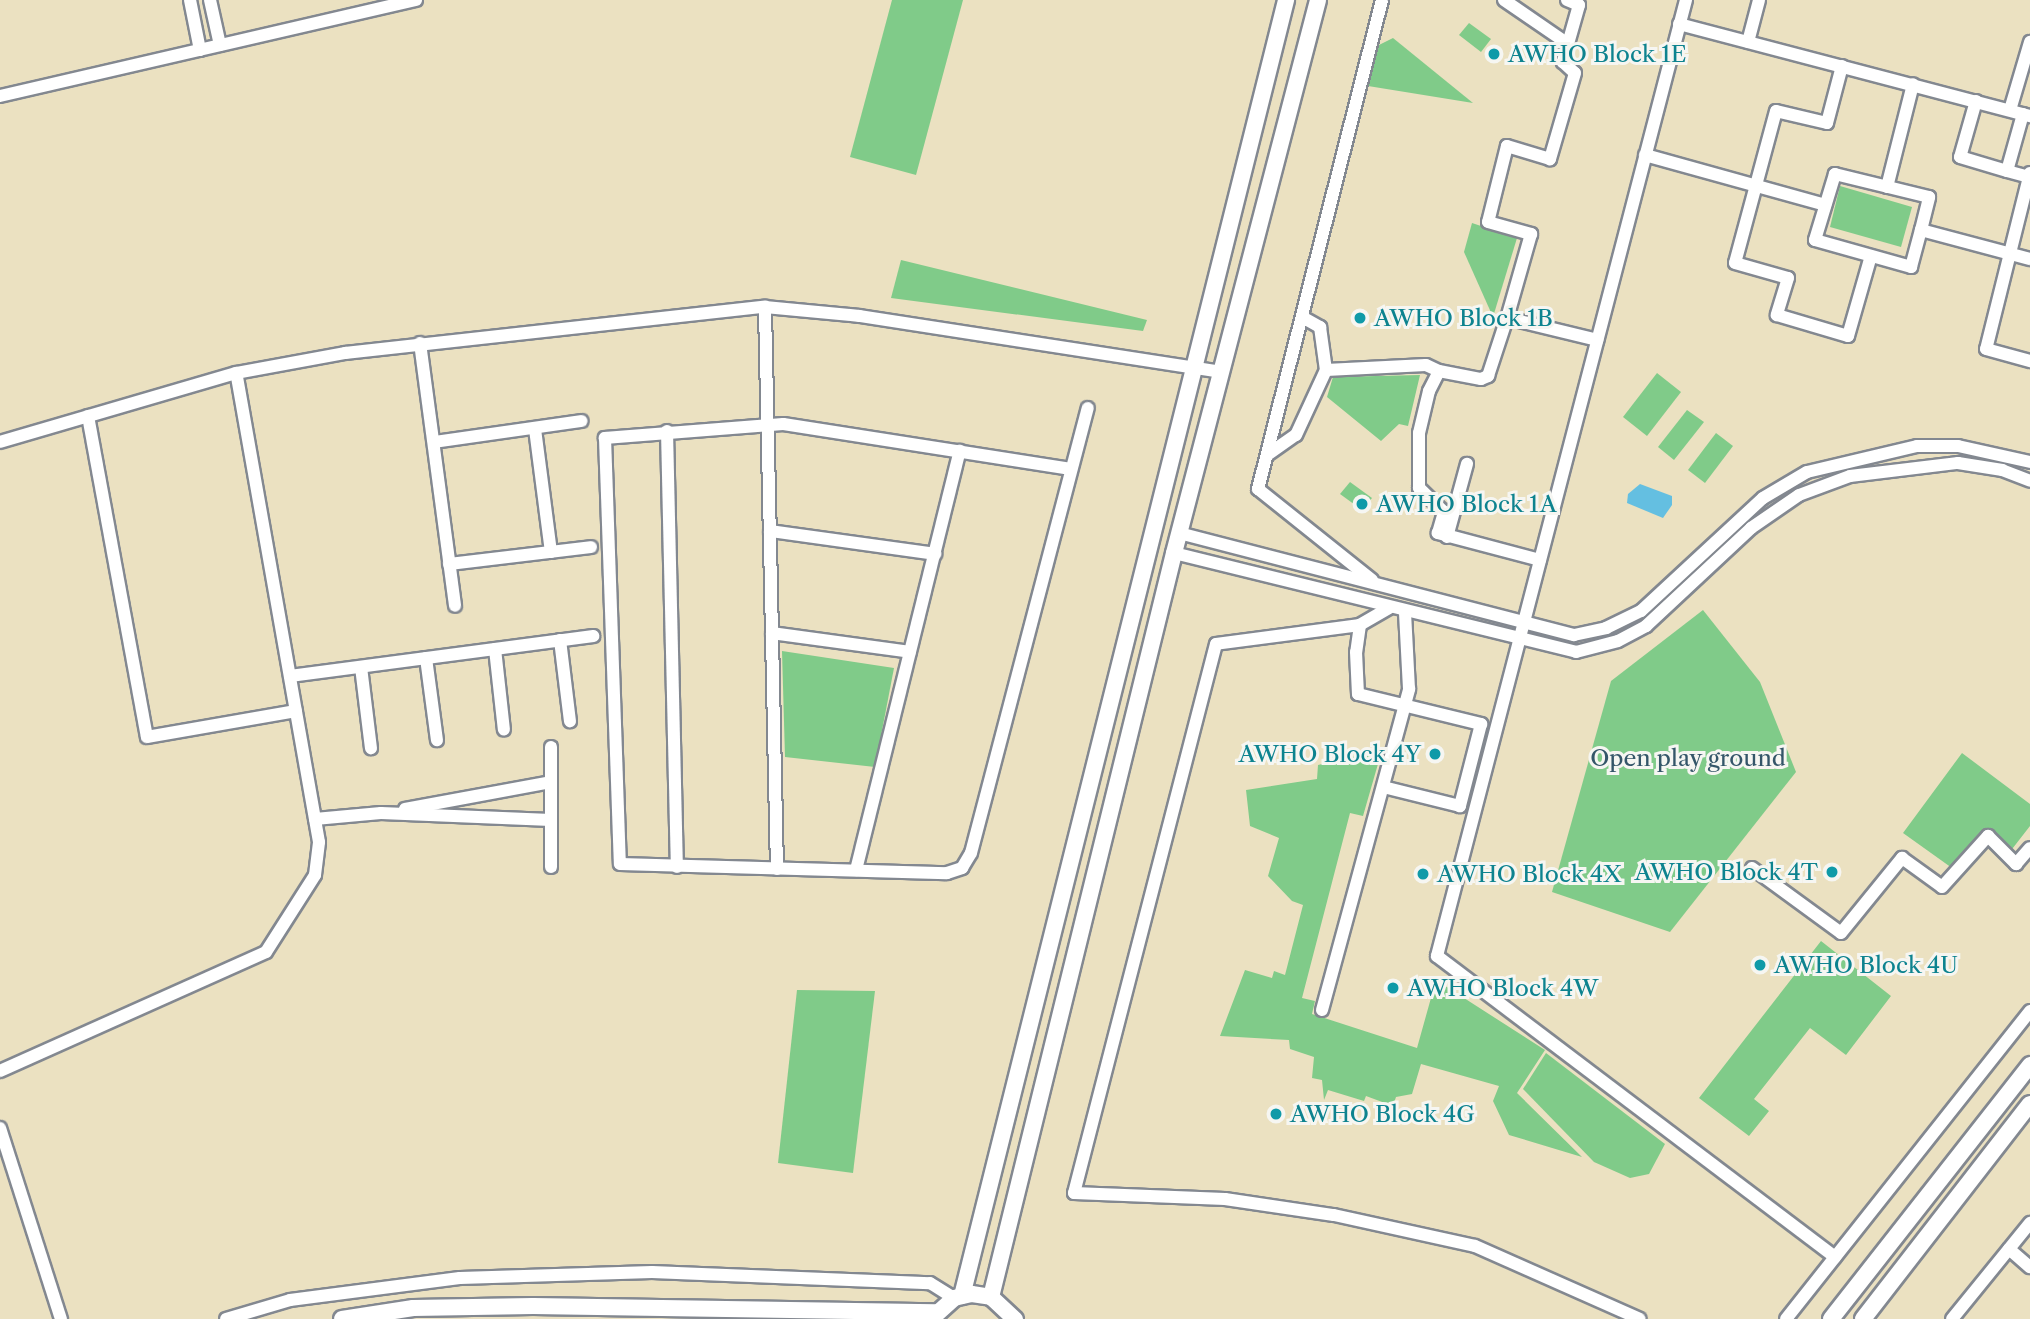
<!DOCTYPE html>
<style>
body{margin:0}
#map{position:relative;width:2030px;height:1319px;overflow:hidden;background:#ebe1c1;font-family:"Libre Caslon Text",serif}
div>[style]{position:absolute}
.green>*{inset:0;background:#80cb89}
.water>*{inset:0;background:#64bfe1}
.roads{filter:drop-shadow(2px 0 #838890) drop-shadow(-2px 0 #838890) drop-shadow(0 2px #838890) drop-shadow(0 -2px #838890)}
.minor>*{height:12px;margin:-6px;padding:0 6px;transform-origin:6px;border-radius:6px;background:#fff}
.tertiary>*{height:16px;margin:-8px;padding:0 8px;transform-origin:8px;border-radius:8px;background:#fff}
.dots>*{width:19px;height:19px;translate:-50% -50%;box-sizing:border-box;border:4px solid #f6f6f2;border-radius:50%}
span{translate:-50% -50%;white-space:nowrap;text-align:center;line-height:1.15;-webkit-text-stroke:6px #f6f6f2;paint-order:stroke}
.culture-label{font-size:23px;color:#0d838f}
.left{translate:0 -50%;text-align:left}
.right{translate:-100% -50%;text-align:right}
.park-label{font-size:23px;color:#345669}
</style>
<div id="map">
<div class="green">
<i style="clip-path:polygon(892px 0,963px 0,916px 175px,850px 157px)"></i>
<i style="clip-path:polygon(1469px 23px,1491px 39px,1481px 52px,1459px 35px)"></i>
<i style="clip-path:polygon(1393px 38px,1473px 103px,1368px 86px,1379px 45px)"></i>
<i style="clip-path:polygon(1840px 186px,1912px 207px,1901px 247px,1830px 227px)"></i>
<i style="clip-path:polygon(1472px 223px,1517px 238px,1493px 317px,1464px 252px)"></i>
<i style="clip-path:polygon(901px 260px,1147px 320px,1143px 331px,891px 298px)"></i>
<i style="clip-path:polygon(1657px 373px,1681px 392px,1647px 436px,1623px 417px)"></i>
<i style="clip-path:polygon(1420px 375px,1408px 426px,1399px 424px,1381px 441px,1327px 397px,1333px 377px)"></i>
<i style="clip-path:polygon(1687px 410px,1704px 422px,1674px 460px,1658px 447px)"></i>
<i style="clip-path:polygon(1716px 433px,1733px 446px,1705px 483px,1688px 470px)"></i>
<i style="clip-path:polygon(1350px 482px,1372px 498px,1362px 510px,1340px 494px)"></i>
<i style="clip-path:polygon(1703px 610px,1760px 682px,1796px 772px,1670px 932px,1552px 892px,1611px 681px)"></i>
<i style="clip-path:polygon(782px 651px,894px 668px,875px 767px,785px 757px)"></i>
<i style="clip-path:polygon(1382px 750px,1363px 816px,1350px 813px,1302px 998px,1315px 1001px,1312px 1014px,1417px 1048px,1436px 980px,1545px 1050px,1517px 1093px,1582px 1157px,1509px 1135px,1493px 1101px,1499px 1086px,1421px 1064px,1412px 1094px,1396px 1097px,1393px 1106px,1366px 1096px,1364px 1101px,1328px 1090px,1324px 1100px,1322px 1080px,1312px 1078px,1314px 1057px,1290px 1049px,1289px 1040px,1220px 1036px,1245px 970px,1272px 978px,1274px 971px,1285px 975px,1303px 905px,1292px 901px,1268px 876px,1279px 838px,1250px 826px,1246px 790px,1317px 779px,1318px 765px)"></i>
<i style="clip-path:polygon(1962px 753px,2030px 804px,2030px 826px,2009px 853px,1981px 832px,1952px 868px,1903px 833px)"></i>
<i style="clip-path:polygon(1821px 941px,1891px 996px,1846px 1055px,1810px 1028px,1754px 1099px,1769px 1111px,1749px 1136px,1699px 1098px)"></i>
<i style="clip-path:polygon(797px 990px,875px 991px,853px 1173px,778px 1163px)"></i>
<i style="clip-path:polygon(1546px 1053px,1665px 1144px,1649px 1174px,1630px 1178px,1594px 1162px,1523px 1089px)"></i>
</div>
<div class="water">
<i style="clip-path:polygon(1640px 484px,1672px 496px,1672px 505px,1663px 518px,1627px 503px,1628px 494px)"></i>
</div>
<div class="roads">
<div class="minor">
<i style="left:190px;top:0;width:51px;rotate:78.7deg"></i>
<i style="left:210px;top:0;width:46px;rotate:77.5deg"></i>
<i style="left:1504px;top:0;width:78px;rotate:34.5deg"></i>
<i style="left:1568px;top:44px;width:19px;rotate:106deg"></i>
<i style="left:1563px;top:62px;width:16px;rotate:43deg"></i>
<i style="left:1575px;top:73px;width:90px;rotate:106.2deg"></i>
<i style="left:1550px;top:159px;width:45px;rotate:-163.2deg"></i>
<i style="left:1507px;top:146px;width:78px;rotate:104deg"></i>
<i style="left:1488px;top:222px;width:45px;rotate:15.6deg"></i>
<i style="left:1531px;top:234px;width:87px;rotate:105.9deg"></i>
<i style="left:1567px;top:0;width:13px;rotate:23deg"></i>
<i style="left:1579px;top:5px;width:41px;rotate:105.8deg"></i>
<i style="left:1686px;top:0;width:988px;rotate:104.6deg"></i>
<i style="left:1437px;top:956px;width:499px;rotate:37.1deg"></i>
<i style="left:1679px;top:24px;width:363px;rotate:14.7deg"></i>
<i style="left:1748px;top:42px;width:43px;rotate:-75.3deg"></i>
<i style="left:1842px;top:66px;width:59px;rotate:104.7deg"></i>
<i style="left:1827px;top:123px;width:52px;rotate:-166.8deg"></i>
<i style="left:1776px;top:111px;width:157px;rotate:105.1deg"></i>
<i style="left:1735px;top:263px;width:55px;rotate:15.8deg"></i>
<i style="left:1788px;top:278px;width:39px;rotate:107deg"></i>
<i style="left:1777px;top:315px;width:74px;rotate:16.5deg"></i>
<i style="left:1848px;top:336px;width:83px;rotate:-74deg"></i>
<i style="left:0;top:96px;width:427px;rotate:-13deg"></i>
<i style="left:1976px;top:101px;width:58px;rotate:105.9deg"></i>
<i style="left:1960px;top:157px;width:49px;rotate:16.6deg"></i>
<i style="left:2010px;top:110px;width:71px;rotate:-73.6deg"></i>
<i style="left:2023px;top:114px;width:59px;rotate:105.7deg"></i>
<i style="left:2007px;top:171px;width:23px;rotate:15deg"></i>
<i style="left:1645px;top:155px;width:187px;rotate:15.5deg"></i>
<i style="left:2030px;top:173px;width:181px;rotate:104deg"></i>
<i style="left:1986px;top:349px;width:46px;rotate:15.3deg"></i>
<i style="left:1887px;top:187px;width:106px;rotate:-75.8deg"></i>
<i style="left:1921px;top:230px;width:34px;rotate:-76deg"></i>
<i style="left:1929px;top:197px;width:97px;rotate:-166.3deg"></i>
<i style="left:1835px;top:174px;width:69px;rotate:106.9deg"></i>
<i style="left:1815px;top:240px;width:100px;rotate:15.7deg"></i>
<i style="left:1911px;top:267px;width:38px;rotate:-75deg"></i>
<i style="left:1921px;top:230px;width:113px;rotate:14.9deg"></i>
<i style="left:765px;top:307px;width:562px;rotate:88.78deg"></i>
<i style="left:1302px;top:317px;width:21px;rotate:29deg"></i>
<i style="left:1320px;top:327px;width:43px;rotate:82.1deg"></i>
<i style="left:1326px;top:370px;width:100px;rotate:-2.9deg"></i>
<i style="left:1426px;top:365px;width:14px;rotate:25deg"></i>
<i style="left:420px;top:343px;width:265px;rotate:82.4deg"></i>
<i style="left:88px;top:416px;width:326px;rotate:79.6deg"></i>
<i style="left:147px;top:737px;width:151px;rotate:-9.9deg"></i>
<i style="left:535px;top:429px;width:124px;rotate:82.6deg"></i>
<i style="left:667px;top:431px;width:436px;rotate:88.7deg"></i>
<i style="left:0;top:442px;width:246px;rotate:-16.3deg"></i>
<i style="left:236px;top:373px;width:111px;rotate:-10.4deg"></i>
<i style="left:345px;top:353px;width:423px;rotate:-6.3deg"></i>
<i style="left:765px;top:307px;width:95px;rotate:5.4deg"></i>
<i style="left:860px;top:316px;width:365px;rotate:8.8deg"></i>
<i style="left:434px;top:442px;width:149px;rotate:-8.1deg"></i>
<i style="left:1267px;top:455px;width:35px;rotate:-35deg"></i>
<i style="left:1296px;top:435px;width:72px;rotate:-65.2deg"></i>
<i style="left:1071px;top:469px;width:291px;rotate:-171.1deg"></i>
<i style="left:783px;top:424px;width:179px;rotate:175.5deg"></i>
<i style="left:605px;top:438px;width:426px;rotate:88deg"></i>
<i style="left:620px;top:864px;width:327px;rotate:1.6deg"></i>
<i style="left:947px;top:873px;width:16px;rotate:-18deg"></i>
<i style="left:962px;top:868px;width:17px;rotate:-59deg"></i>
<i style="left:971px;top:853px;width:460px;rotate:-75.3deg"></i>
<i style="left:770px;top:531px;width:167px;rotate:7.9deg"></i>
<i style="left:1179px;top:533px;width:408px;rotate:14.5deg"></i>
<i style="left:1574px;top:635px;width:33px;rotate:-12deg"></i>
<i style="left:1606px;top:628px;width:39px;rotate:-26deg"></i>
<i style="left:1641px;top:611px;width:166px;rotate:-42.8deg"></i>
<i style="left:1763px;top:498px;width:51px;rotate:-30.6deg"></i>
<i style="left:1807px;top:472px;width:113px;rotate:-13.3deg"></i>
<i style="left:1917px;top:446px;width:41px"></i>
<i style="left:1958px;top:446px;width:74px;rotate:12.5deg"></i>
<i style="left:1447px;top:537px;width:76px;rotate:-74.7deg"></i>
<i style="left:1174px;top:553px;width:414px;rotate:13.8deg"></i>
<i style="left:1576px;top:652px;width:43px;rotate:-14.7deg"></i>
<i style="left:1618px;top:641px;width:32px;rotate:-28deg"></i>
<i style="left:1646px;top:626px;width:144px;rotate:-43deg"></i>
<i style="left:1751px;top:528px;width:58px;rotate:-34.5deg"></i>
<i style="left:1799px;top:495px;width:54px;rotate:-20.4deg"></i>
<i style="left:1850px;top:476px;width:109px;rotate:-6.9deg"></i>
<i style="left:1958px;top:463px;width:45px;rotate:9deg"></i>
<i style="left:2002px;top:470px;width:30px;rotate:21deg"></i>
<i style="left:1540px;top:560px;width:106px;rotate:-165.2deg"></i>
<i style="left:1438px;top:533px;width:22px;rotate:-74deg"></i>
<i style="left:1444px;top:512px;width:35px;rotate:-136deg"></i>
<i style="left:1419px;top:488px;width:55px;rotate:-90deg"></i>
<i style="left:1419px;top:433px;width:43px;rotate:-76.6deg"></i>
<i style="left:1429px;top:391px;width:22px;rotate:-63deg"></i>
<i style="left:1439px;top:371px;width:43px;rotate:10.8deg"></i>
<i style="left:1481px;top:379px;width:8px;rotate:-23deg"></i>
<i style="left:1488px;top:376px;width:61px;rotate:-71.9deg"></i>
<i style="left:1507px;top:318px;width:93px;rotate:13.7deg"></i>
<i style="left:449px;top:564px;width:143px;rotate:-6.8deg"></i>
<i style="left:1372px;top:580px;width:146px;rotate:-141.4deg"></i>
<i style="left:1258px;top:489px;width:504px;rotate:-75.77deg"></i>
<i style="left:1389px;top:608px;width:34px;rotate:150deg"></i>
<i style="left:1360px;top:625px;width:145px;rotate:172.5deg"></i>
<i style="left:1216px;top:644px;width:567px;rotate:104.5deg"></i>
<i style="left:1074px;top:1193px;width:151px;rotate:2.3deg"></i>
<i style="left:1225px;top:1199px;width:110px;rotate:8.4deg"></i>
<i style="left:1334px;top:1215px;width:144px;rotate:12.4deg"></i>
<i style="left:1475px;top:1246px;width:180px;rotate:23.9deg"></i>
<i style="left:1360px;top:625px;width:27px;rotate:98deg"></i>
<i style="left:1356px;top:652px;width:42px;rotate:87.3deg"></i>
<i style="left:1358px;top:694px;width:127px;rotate:13.7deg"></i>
<i style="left:1481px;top:724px;width:85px;rotate:104.4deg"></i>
<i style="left:1460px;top:806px;width:79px;rotate:-166.1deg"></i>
<i style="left:772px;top:633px;width:139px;rotate:7.8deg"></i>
<i style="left:560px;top:640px;width:82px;rotate:83deg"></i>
<i style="left:495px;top:649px;width:81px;rotate:83.7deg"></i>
<i style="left:426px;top:658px;width:83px;rotate:82.4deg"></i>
<i style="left:361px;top:667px;width:82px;rotate:83deg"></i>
<i style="left:290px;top:676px;width:306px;rotate:-7.5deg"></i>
<i style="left:405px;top:809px;width:148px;rotate:-10.5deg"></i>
<i style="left:315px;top:819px;width:66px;rotate:-5.2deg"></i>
<i style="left:381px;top:813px;width:170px;rotate:2.4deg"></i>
<i style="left:551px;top:867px;width:120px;rotate:-90deg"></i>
<i style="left:1752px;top:868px;width:110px;rotate:36.1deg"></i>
<i style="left:1841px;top:933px;width:97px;rotate:-50.9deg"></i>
<i style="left:1902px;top:858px;width:49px;rotate:35.9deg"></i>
<i style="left:1942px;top:887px;width:69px;rotate:-48deg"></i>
<i style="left:1988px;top:836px;width:40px;rotate:45deg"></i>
<i style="left:2016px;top:864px;width:21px;rotate:-49deg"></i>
<i style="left:856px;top:870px;width:432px;rotate:-76.1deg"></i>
<i style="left:1322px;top:1010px;width:333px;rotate:-74.8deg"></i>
<i style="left:1409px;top:689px;width:77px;rotate:-93deg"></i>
<i style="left:0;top:1071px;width:291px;rotate:-24.1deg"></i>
<i style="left:266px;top:952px;width:91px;rotate:-57.5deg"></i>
<i style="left:315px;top:875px;width:33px;rotate:-83deg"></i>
<i style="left:319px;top:842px;width:476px;rotate:-100deg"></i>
<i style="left:0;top:1128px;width:201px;rotate:72.3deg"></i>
<i style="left:2009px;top:1249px;width:28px;rotate:41deg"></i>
<i style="left:226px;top:1319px;width:67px;rotate:-16.5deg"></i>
<i style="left:290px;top:1300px;width:171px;rotate:-7.4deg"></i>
<i style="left:460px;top:1278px;width:192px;rotate:-1.8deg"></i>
<i style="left:652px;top:1272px;width:278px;rotate:2.3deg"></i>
<i style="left:930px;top:1283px;width:28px;rotate:32deg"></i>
<i style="left:1786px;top:1319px;width:393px;rotate:-51.6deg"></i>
<i style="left:1952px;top:1319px;width:124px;rotate:-50.9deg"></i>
</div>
<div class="tertiary">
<i style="left:962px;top:1296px;width:1336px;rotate:-75.96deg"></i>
<i style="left:991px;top:1297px;width:766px;rotate:-76.18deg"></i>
<i style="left:1174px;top:553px;width:571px;rotate:-75.4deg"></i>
<i style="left:342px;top:1319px;width:72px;rotate:-8.8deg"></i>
<i style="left:413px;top:1308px;width:120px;rotate:-1deg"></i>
<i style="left:533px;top:1306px;width:402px;rotate:0.9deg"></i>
<i style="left:931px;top:1319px;width:31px;rotate:-42deg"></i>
<i style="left:954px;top:1298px;width:18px;rotate:-13deg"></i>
<i style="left:972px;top:1294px;width:19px;rotate:9deg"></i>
<i style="left:991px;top:1297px;width:33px;rotate:43deg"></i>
<i style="left:1831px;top:1319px;width:323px;rotate:-51.9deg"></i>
<i style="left:1863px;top:1319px;width:272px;rotate:-52.2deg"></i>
</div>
</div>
<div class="dots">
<i style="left:1494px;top:54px;background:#0f9aa8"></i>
<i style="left:1360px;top:318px;background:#0f9aa8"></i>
<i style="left:1362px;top:504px;background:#0f9aa8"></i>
<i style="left:1435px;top:754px;background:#0f9aa8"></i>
<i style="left:1832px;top:872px;background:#0f9aa8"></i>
<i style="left:1423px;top:874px;background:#0f9aa8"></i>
<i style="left:1760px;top:965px;background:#0f9aa8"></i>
<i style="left:1393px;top:988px;background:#0f9aa8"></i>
<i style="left:1276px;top:1114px;background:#0f9aa8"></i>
</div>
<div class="culture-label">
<span class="left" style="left:1508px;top:54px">AWHO Block 1E</span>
<span class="left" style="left:1374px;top:318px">AWHO Block 1B</span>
<span class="left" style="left:1376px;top:504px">AWHO Block 1A</span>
<span class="right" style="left:1421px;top:754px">AWHO Block 4Y</span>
<span class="right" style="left:1818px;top:872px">AWHO Block 4T</span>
<span class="left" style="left:1437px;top:874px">AWHO Block 4X</span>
<span class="left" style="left:1774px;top:965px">AWHO Block 4U</span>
<span class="left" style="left:1407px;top:988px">AWHO Block 4W</span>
<span class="left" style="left:1290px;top:1114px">AWHO Block 4G</span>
</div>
<div class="park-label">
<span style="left:1688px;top:758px">Open play ground</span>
</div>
</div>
